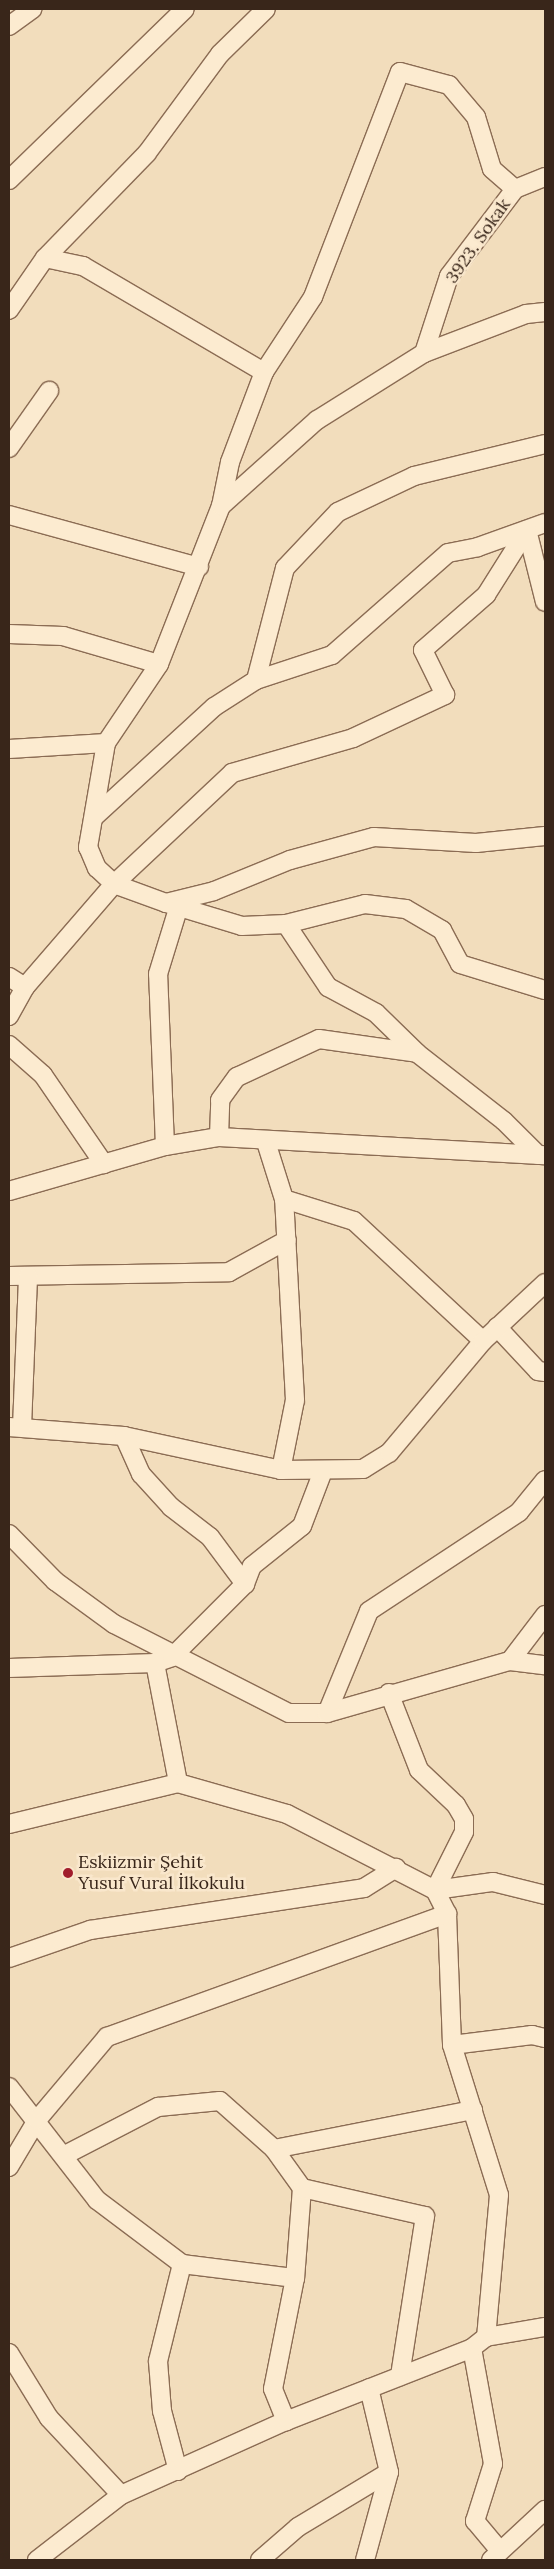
<!DOCTYPE html>
<meta charset="utf-8">
<style>
body{margin:0}
#map{position:relative;width:554px;height:2569px;overflow:hidden;background:#f2ddbc;font-family:Lora,serif}
div>[style]{position:absolute}
.roads{filter:drop-shadow(1px 0 #8b6c54) drop-shadow(-1px 0 #8b6c54) drop-shadow(0 1px #8b6c54) drop-shadow(0 -1px #8b6c54)}
.street>*{height:18px;margin:-9px;padding:0 9px;transform-origin:9px;border-radius:9px;background:#fcebd0}
.dots>*{width:14px;height:14px;translate:-50% -50%;box-sizing:border-box;border:2px solid #f9e7cc;border-radius:50%}
span{translate:-50% -50%;white-space:nowrap;text-align:center;line-height:1.15;-webkit-text-stroke:5px #f9e7cc;paint-order:stroke}
.street-label{font-size:18px;color:#39261a}
.poi-label{font-size:18px;color:#39261a}
.left{translate:0 -50%;text-align:left}
.frame{position:absolute;inset:0;border:10px solid #39261a;pointer-events:none}
</style>
<div id="map">
<div class="roads">
<div class="street">
<i style="left:9px;top:26px;width:29px;rotate:-36deg"></i>
<i style="left:9px;top:180px;width:245px;rotate:-44.2deg"></i>
<i style="left:45px;top:258px;width:39px;rotate:12deg"></i>
<i style="left:83px;top:266px;width:210px;rotate:30.4deg"></i>
<i style="left:264px;top:372px;width:90px;rotate:-56.8deg"></i>
<i style="left:313px;top:297px;width:241px;rotate:-68.9deg"></i>
<i style="left:400px;top:72px;width:51px;rotate:14.9deg"></i>
<i style="left:449px;top:85px;width:42px;rotate:49.8deg"></i>
<i style="left:476px;top:117px;width:54px;rotate:72.9deg"></i>
<i style="left:492px;top:169px;width:30px;rotate:41deg"></i>
<i style="left:9px;top:310px;width:63px;rotate:-55.3deg"></i>
<i style="left:45px;top:258px;width:146px;rotate:-45.8deg"></i>
<i style="left:147px;top:153px;width:123px;rotate:-53.6deg"></i>
<i style="left:220px;top:54px;width:64px;rotate:-44.4deg"></i>
<i style="left:424px;top:353px;width:81px;rotate:-72deg"></i>
<i style="left:449px;top:276px;width:109px;rotate:-52.8deg"></i>
<i style="left:515px;top:189px;width:32px;rotate:-22deg"></i>
<i style="left:9px;top:448px;width:70px;rotate:-54.9deg"></i>
<i style="left:221px;top:506px;width:45px;rotate:-78.4deg"></i>
<i style="left:230px;top:462px;width:96px;rotate:-69.3deg"></i>
<i style="left:9px;top:515px;width:197px;rotate:15.3deg"></i>
<i style="left:527px;top:530px;width:74px;rotate:76deg"></i>
<i style="left:9px;top:634px;width:54px;rotate:2.1deg"></i>
<i style="left:63px;top:636px;width:100px;rotate:16.3deg"></i>
<i style="left:256px;top:680px;width:116px;rotate:-75.5deg"></i>
<i style="left:285px;top:568px;width:77px;rotate:-46.6deg"></i>
<i style="left:338px;top:512px;width:84px;rotate:-25.3deg"></i>
<i style="left:414px;top:476px;width:135px;rotate:-13.7deg"></i>
<i style="left:106px;top:743px;width:106px;rotate:99.8deg"></i>
<i style="left:88px;top:847px;width:23px;rotate:67deg"></i>
<i style="left:97px;top:868px;width:23px;rotate:43deg"></i>
<i style="left:114px;top:884px;width:55px;rotate:20.1deg"></i>
<i style="left:166px;top:903px;width:49px;rotate:-14deg"></i>
<i style="left:214px;top:891px;width:82px;rotate:-22.2deg"></i>
<i style="left:290px;top:860px;width:87px;rotate:-15.3deg"></i>
<i style="left:374px;top:837px;width:102px;rotate:3.4deg"></i>
<i style="left:476px;top:843px;width:69px;rotate:-5.8deg"></i>
<i style="left:9px;top:749px;width:97px;rotate:-3.5deg"></i>
<i style="left:106px;top:743px;width:95px;rotate:-56.1deg"></i>
<i style="left:159px;top:664px;width:170px;rotate:-68.6deg"></i>
<i style="left:221px;top:506px;width:129px;rotate:-41.9deg"></i>
<i style="left:317px;top:420px;width:126px;rotate:-32.1deg"></i>
<i style="left:424px;top:353px;width:109px;rotate:-20.9deg"></i>
<i style="left:526px;top:314px;width:19px;rotate:-6deg"></i>
<i style="left:94px;top:817px;width:163px;rotate:-42.5deg"></i>
<i style="left:214px;top:707px;width:50px;rotate:-32.7deg"></i>
<i style="left:256px;top:680px;width:80px;rotate:-18.2deg"></i>
<i style="left:332px;top:655px;width:154px;rotate:-41.3deg"></i>
<i style="left:448px;top:553px;width:31px;rotate:-11deg"></i>
<i style="left:478px;top:547px;width:71px;rotate:-19.7deg"></i>
<i style="left:166px;top:903px;width:79px;rotate:16.8deg"></i>
<i style="left:242px;top:926px;width:44px;rotate:-2.6deg"></i>
<i style="left:286px;top:924px;width:81px;rotate:-14.2deg"></i>
<i style="left:365px;top:904px;width:41px;rotate:7deg"></i>
<i style="left:406px;top:909px;width:42px;rotate:30.3deg"></i>
<i style="left:442px;top:930px;width:38px;rotate:62deg"></i>
<i style="left:460px;top:964px;width:89px;rotate:17deg"></i>
<i style="left:286px;top:924px;width:76px;rotate:56.3deg"></i>
<i style="left:328px;top:987px;width:55px;rotate:28.4deg"></i>
<i style="left:376px;top:1013px;width:57px;rotate:44.3deg"></i>
<i style="left:417px;top:1053px;width:110px;rotate:38deg"></i>
<i style="left:504px;top:1121px;width:48px;rotate:45deg"></i>
<i style="left:9px;top:977px;width:19px;rotate:32deg"></i>
<i style="left:9px;top:1016px;width:33px;rotate:-61deg"></i>
<i style="left:25px;top:987px;width:136px;rotate:-49.2deg"></i>
<i style="left:114px;top:884px;width:162px;rotate:-43.2deg"></i>
<i style="left:232px;top:773px;width:126px;rotate:-16.1deg"></i>
<i style="left:353px;top:738px;width:102px;rotate:-25.1deg"></i>
<i style="left:445px;top:695px;width:50px;rotate:-116.1deg"></i>
<i style="left:423px;top:650px;width:84px;rotate:-41.1deg"></i>
<i style="left:486px;top:595px;width:77px;rotate:-57.8deg"></i>
<i style="left:9px;top:1045px;width:45px;rotate:41.4deg"></i>
<i style="left:43px;top:1075px;width:108px;rotate:55.6deg"></i>
<i style="left:219px;top:1137px;width:37px;rotate:-88deg"></i>
<i style="left:220px;top:1100px;width:29px;rotate:-54deg"></i>
<i style="left:237px;top:1077px;width:90px;rotate:-24.9deg"></i>
<i style="left:319px;top:1039px;width:99px;rotate:8.1deg"></i>
<i style="left:266px;top:1142px;width:60px;rotate:72.5deg"></i>
<i style="left:284px;top:1199px;width:73px;rotate:17.4deg"></i>
<i style="left:354px;top:1221px;width:176px;rotate:42.9deg"></i>
<i style="left:165px;top:1146px;width:172px;rotate:-92.3deg"></i>
<i style="left:158px;top:974px;width:68px;rotate:-72.9deg"></i>
<i style="left:9px;top:1191px;width:162px;rotate:-16.1deg"></i>
<i style="left:165px;top:1146px;width:55px;rotate:-9.5deg"></i>
<i style="left:219px;top:1137px;width:326px;rotate:3.2deg"></i>
<i style="left:9px;top:1276px;width:220px;rotate:-1deg"></i>
<i style="left:229px;top:1272px;width:66px;rotate:-28.9deg"></i>
<i style="left:497px;top:1327px;width:60px;rotate:47deg"></i>
<i style="left:538px;top:1371px;width:7px;rotate:8deg"></i>
<i style="left:9px;top:1427px;width:115px;rotate:4.5deg"></i>
<i style="left:124px;top:1436px;width:161px;rotate:12.2deg"></i>
<i style="left:281px;top:1470px;width:82px;rotate:-0.7deg"></i>
<i style="left:363px;top:1469px;width:31px;rotate:-32deg"></i>
<i style="left:389px;top:1453px;width:146px;rotate:-50deg"></i>
<i style="left:483px;top:1341px;width:85px;rotate:-43.1deg"></i>
<i style="left:22px;top:1427px;width:151px;rotate:-87.7deg"></i>
<i style="left:124px;top:1436px;width:42px;rotate:65.9deg"></i>
<i style="left:141px;top:1474px;width:45px;rotate:47.7deg"></i>
<i style="left:171px;top:1507px;width:49px;rotate:37.6deg"></i>
<i style="left:210px;top:1537px;width:59px;rotate:53.3deg"></i>
<i style="left:281px;top:1470px;width:71px;rotate:-78.7deg"></i>
<i style="left:295px;top:1400px;width:201px;rotate:-93.1deg"></i>
<i style="left:9px;top:1534px;width:66px;rotate:45.6deg"></i>
<i style="left:55px;top:1581px;width:73px;rotate:36.1deg"></i>
<i style="left:114px;top:1624px;width:196px;rotate:27deg"></i>
<i style="left:289px;top:1713px;width:38px"></i>
<i style="left:327px;top:1713px;width:190px;rotate:-15.9deg"></i>
<i style="left:510px;top:1661px;width:35px;rotate:7deg"></i>
<i style="left:510px;top:1661px;width:58px;rotate:-52.7deg"></i>
<i style="left:155px;top:1663px;width:122px;rotate:79.1deg"></i>
<i style="left:178px;top:1783px;width:113px;rotate:15.9deg"></i>
<i style="left:287px;top:1814px;width:166px;rotate:27.2deg"></i>
<i style="left:435px;top:1890px;width:59px;rotate:-7.9deg"></i>
<i style="left:493px;top:1882px;width:54px;rotate:14deg"></i>
<i style="left:9px;top:1668px;width:146px;rotate:-2deg"></i>
<i style="left:155px;top:1663px;width:18px;rotate:-19deg"></i>
<i style="left:172px;top:1657px;width:103px;rotate:-45deg"></i>
<i style="left:245px;top:1584px;width:19px;rotate:-69deg"></i>
<i style="left:252px;top:1566px;width:64px;rotate:-38.7deg"></i>
<i style="left:302px;top:1526px;width:59px;rotate:-69.1deg"></i>
<i style="left:389px;top:1693px;width:83px;rotate:68.7deg"></i>
<i style="left:419px;top:1770px;width:51px;rotate:43.4deg"></i>
<i style="left:456px;top:1805px;width:16px;rotate:60deg"></i>
<i style="left:464px;top:1819px;width:13px;rotate:90deg"></i>
<i style="left:464px;top:1832px;width:65px;rotate:116.6deg"></i>
<i style="left:435px;top:1890px;width:27px;rotate:63deg"></i>
<i style="left:447px;top:1914px;width:131px;rotate:87.8deg"></i>
<i style="left:452px;top:2045px;width:157px;rotate:72.6deg"></i>
<i style="left:499px;top:2195px;width:143px;rotate:95.2deg"></i>
<i style="left:327px;top:1713px;width:110px;rotate:-67.6deg"></i>
<i style="left:369px;top:1611px;width:180px;rotate:-33.4deg"></i>
<i style="left:519px;top:1512px;width:41px;rotate:-50.9deg"></i>
<i style="left:9px;top:1824px;width:174px;rotate:-13.6deg"></i>
<i style="left:9px;top:1958px;width:86px;rotate:-19.1deg"></i>
<i style="left:90px;top:1930px;width:277px;rotate:-8.7deg"></i>
<i style="left:364px;top:1888px;width:38px;rotate:-32deg"></i>
<i style="left:452px;top:2045px;width:81px;rotate:-7.1deg"></i>
<i style="left:532px;top:2035px;width:13px;rotate:13deg"></i>
<i style="left:9px;top:2087px;width:143px;rotate:52.1deg"></i>
<i style="left:97px;top:2200px;width:106px;rotate:37deg"></i>
<i style="left:182px;top:2264px;width:114px;rotate:7.1deg"></i>
<i style="left:274px;top:2149px;width:203px;rotate:-11.1deg"></i>
<i style="left:65px;top:2155px;width:105px;rotate:-27.3deg"></i>
<i style="left:158px;top:2107px;width:62px;rotate:-5.5deg"></i>
<i style="left:220px;top:2101px;width:72px;rotate:41.6deg"></i>
<i style="left:274px;top:2149px;width:48px;rotate:54.3deg"></i>
<i style="left:302px;top:2188px;width:90px;rotate:94.4deg"></i>
<i style="left:295px;top:2278px;width:113px;rotate:101.2deg"></i>
<i style="left:273px;top:2389px;width:35px;rotate:68deg"></i>
<i style="left:9px;top:2167px;width:55px;rotate:-59.2deg"></i>
<i style="left:37px;top:2120px;width:109px;rotate:-49.9deg"></i>
<i style="left:107px;top:2037px;width:362px;rotate:-19.9deg"></i>
<i style="left:302px;top:2188px;width:126px;rotate:12.8deg"></i>
<i style="left:425px;top:2216px;width:162px;rotate:98.9deg"></i>
<i style="left:472px;top:2348px;width:118px;rotate:79.7deg"></i>
<i style="left:493px;top:2464px;width:60px;rotate:107.5deg"></i>
<i style="left:475px;top:2521px;width:39px;rotate:50deg"></i>
<i style="left:9px;top:2353px;width:76px;rotate:58.4deg"></i>
<i style="left:49px;top:2418px;width:105px;rotate:46.9deg"></i>
<i style="left:178px;top:2471px;width:62px;rotate:-104.9deg"></i>
<i style="left:162px;top:2411px;width:50px;rotate:-94.6deg"></i>
<i style="left:158px;top:2361px;width:100px;rotate:-76.1deg"></i>
<i style="left:37px;top:2560px;width:106px;rotate:-37.7deg"></i>
<i style="left:121px;top:2495px;width:181px;rotate:-24.2deg"></i>
<i style="left:286px;top:2421px;width:200px;rotate:-21.4deg"></i>
<i style="left:472px;top:2348px;width:18px;rotate:-38deg"></i>
<i style="left:486px;top:2337px;width:60px;rotate:-9.6deg"></i>
<i style="left:260px;top:2560px;width:50px;rotate:-41deg"></i>
<i style="left:298px;top:2527px;width:106px;rotate:-31.1deg"></i>
<i style="left:389px;top:2472px;width:86px;rotate:-103.4deg"></i>
<i style="left:365px;top:2560px;width:91px;rotate:-74.7deg"></i>
<i style="left:491px;top:2560px;width:74px;rotate:-42.8deg"></i>
</div>
</div>
<div class="dots">
<i style="left:68px;top:1873px;background:#a11d2c"></i>
</div>
<div class="street-label">
<span style="left:478px;top:241px;rotate:-55deg">3923. Sokak</span>
</div>
<div class="poi-label">
<span class="left" style="left:78px;top:1873px">Eskiizmir Şehit<br>Yusuf Vural İlkokulu</span>
</div>
<div class="frame"></div>
</div>
